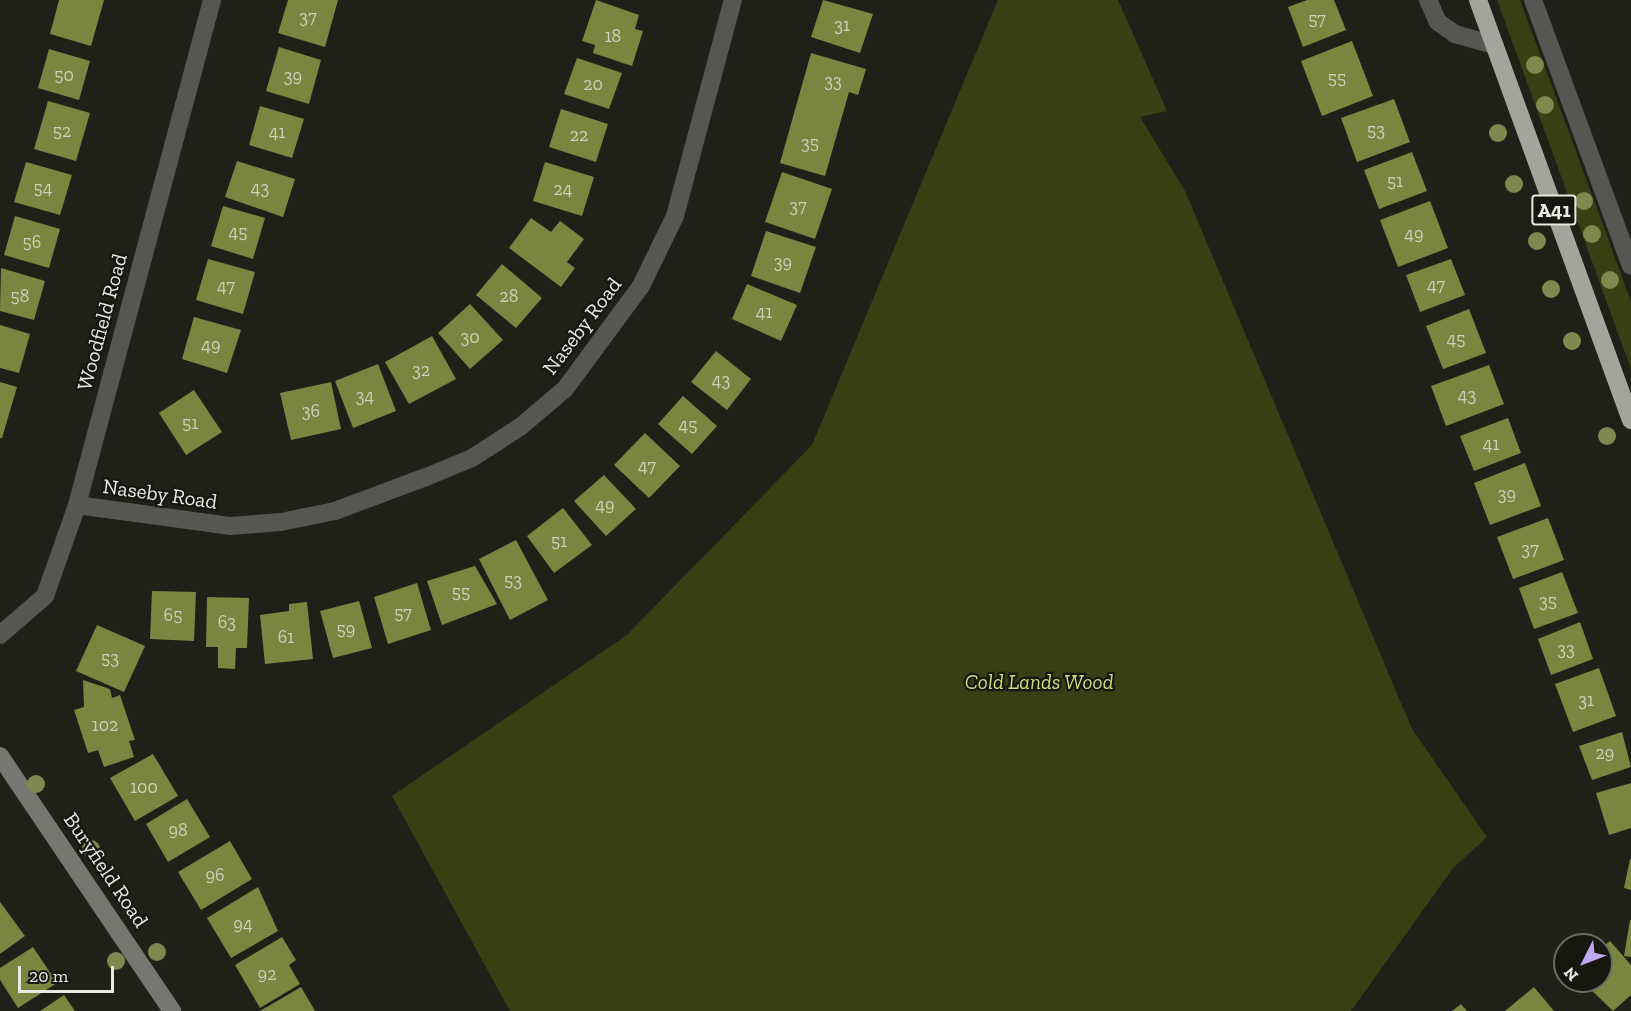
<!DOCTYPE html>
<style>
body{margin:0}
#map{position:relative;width:1631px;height:1011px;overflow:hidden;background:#1f2119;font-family:"Zilla Slab",serif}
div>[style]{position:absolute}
.green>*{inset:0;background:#383f13}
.building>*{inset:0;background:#79863f}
.street>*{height:18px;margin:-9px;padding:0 9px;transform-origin:9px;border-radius:9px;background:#565753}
.secondary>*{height:18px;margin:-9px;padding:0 9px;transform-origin:9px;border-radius:9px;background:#757770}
.highway>*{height:18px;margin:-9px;padding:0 9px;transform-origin:9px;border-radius:9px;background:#a2a59b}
.trees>*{width:18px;height:18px;margin:-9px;border-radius:50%;background:#7d894e}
span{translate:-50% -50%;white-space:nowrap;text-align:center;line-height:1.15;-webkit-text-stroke:4.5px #161810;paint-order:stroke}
.number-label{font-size:18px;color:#ccd0ba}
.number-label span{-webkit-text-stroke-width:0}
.shield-label span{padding:2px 4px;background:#161810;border:2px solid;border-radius:4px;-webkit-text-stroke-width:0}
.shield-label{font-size:20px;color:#e7e9e3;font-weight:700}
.street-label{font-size:21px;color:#e7e9e3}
.park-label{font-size:21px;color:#cade79;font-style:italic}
.north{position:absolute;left:1553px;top:933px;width:60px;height:60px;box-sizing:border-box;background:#161810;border:2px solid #6a6c64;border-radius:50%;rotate:228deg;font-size:16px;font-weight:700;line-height:24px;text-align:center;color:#e7e9e3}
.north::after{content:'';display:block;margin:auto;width:21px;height:27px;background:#c0a8f4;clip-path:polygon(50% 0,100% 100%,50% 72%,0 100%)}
.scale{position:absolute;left:18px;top:966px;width:96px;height:27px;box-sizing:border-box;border:3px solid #e7e9e3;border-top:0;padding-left:8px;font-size:18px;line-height:21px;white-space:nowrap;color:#e7e9e3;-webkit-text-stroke:4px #161810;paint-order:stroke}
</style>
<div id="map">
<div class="green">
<i style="clip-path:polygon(998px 0,1118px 0,1167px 111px,1140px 117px,1185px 191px,1412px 729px,1487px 837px,1453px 868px,1351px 1011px,510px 1011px,392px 796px,627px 635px,812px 445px)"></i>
<i style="clip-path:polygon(1497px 0,1520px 0,1598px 211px,1631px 302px,1631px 369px)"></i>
</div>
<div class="building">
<i style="clip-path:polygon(59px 0,104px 0,91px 46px,50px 34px)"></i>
<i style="clip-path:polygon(288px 0,338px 0,325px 47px,278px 33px)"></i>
<i style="clip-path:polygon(596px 0,639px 15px,635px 29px,643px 31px,632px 66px,593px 53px,595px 45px,582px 41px)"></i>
<i style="clip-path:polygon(823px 0,873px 14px,860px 53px,811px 37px)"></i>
<i style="clip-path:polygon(1307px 0,1334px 0,1346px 30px,1303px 47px,1288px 7px)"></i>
<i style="clip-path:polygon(1352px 41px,1373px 96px,1322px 116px,1301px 61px)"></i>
<i style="clip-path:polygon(279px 47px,321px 60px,309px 104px,266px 91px)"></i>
<i style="clip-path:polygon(49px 49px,90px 61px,79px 100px,38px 88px)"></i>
<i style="clip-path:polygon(811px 53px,866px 69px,858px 95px,849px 92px,825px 176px,780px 163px)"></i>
<i style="clip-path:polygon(577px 58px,622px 73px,609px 109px,564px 94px)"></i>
<i style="clip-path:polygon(1394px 99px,1410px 142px,1357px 162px,1341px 118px)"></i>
<i style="clip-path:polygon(48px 101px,90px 113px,76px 161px,34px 149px)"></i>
<i style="clip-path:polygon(260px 106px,304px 119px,292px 158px,249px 145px)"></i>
<i style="clip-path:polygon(561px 109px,608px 124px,596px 162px,549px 147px)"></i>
<i style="clip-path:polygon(1412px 152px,1427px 191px,1379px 209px,1364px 170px)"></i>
<i style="clip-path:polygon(237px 161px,295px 179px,283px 217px,225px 197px)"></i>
<i style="clip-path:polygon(26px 162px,72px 175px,60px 215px,14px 202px)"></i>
<i style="clip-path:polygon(545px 162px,594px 177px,582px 216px,533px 201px)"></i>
<i style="clip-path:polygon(782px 172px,832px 189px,815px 239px,765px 222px)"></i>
<i style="clip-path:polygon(1430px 201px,1448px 248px,1398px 267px,1380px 220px)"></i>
<i style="clip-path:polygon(223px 206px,265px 218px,253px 259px,211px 246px)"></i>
<i style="clip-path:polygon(15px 216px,60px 229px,49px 268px,4px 255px)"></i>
<i style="clip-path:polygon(531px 218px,551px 232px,560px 221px,584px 239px,567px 262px,575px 268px,561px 287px,509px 248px)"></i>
<i style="clip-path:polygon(766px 231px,816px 247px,800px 293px,751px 276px)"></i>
<i style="clip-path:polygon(208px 259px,255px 272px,243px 314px,196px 300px)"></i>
<i style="clip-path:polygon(1451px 259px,1465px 295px,1420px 312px,1406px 275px)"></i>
<i style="clip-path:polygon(502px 264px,542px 298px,516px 328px,476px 295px)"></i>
<i style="clip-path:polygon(1px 268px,45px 281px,34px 320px,0 311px)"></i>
<i style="clip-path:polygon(747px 284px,797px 305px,781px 341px,732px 319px)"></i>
<i style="clip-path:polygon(470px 304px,503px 340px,470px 369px,438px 333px)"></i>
<i style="clip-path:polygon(1469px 309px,1486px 353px,1443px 369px,1426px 326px)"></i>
<i style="clip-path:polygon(194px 317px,241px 330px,227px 373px,182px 359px)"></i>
<i style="clip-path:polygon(0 325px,30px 334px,19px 373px,0 368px)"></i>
<i style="clip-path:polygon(432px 336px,456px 379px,409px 404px,385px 362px)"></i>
<i style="clip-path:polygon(716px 351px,751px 379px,727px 410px,691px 382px)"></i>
<i style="clip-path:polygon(378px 364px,396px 411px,353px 428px,335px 381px)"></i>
<i style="clip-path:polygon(1489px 365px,1504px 404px,1446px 426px,1431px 386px)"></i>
<i style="clip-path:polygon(0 382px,17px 387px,2px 438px,0 438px)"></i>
<i style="clip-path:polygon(331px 382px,341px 429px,291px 440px,280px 393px)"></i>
<i style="clip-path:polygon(194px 390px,222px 432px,186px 455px,159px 413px)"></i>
<i style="clip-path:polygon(683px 396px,717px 426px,692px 454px,658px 424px)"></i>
<i style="clip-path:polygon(1508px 418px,1521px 453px,1474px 471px,1460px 436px)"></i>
<i style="clip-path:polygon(645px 433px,680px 466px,649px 498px,614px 465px)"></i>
<i style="clip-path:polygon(1525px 463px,1541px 506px,1490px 525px,1474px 483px)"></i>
<i style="clip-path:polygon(604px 475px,636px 509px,606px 536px,574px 501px)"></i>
<i style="clip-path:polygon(563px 508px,592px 545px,554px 573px,527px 536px)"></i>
<i style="clip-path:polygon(1548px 518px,1564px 560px,1513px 579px,1497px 537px)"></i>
<i style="clip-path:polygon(516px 540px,548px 600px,510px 620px,479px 559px)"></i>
<i style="clip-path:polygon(475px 566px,497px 604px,442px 625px,427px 581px)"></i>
<i style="clip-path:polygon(1562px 572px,1578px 613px,1534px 629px,1519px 588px)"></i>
<i style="clip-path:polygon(417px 583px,431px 630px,388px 644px,374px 597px)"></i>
<i style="clip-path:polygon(152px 591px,196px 592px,194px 641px,150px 639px)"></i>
<i style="clip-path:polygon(207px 597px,249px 598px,247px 648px,236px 648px,235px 669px,218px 668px,218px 647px,206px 647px)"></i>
<i style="clip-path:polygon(359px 601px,372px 648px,333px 658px,320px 611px)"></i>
<i style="clip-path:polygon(307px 602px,313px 659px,265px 664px,260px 615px,289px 611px,289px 604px)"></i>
<i style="clip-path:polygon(1580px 622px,1593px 659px,1551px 675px,1538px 639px)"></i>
<i style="clip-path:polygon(97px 625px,145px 646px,124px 692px,76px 671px)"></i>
<i style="clip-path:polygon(1599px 668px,1616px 716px,1573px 732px,1555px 684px)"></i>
<i style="clip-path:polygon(83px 680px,110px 689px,112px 698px,120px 695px,135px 740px,129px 741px,134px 757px,104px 767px,98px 750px,88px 753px,74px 710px,84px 707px)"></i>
<i style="clip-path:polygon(1622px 732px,1631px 767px,1592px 780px,1579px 746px)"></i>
<i style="clip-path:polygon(153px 754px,178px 796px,135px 821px,110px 778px)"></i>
<i style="clip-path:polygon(1631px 783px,1631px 828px,1609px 835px,1596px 793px)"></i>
<i style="clip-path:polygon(187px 799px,210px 837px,168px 862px,146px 824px)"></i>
<i style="clip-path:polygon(230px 841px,252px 879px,201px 910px,178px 872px)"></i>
<i style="clip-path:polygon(1630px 859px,1631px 859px,1631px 890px,1624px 888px)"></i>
<i style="clip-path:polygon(258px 887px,278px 931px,231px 958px,207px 918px)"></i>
<i style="clip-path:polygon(0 902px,25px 936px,0 954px)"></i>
<i style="clip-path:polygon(1630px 920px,1631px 920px,1631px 957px,1624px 956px)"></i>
<i style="clip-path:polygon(282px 937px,296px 960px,289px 965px,300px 984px,260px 1008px,235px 965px)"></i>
<i style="clip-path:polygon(1610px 941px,1631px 965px,1631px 995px,1613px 1011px,1582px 981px,1601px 981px,1601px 948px)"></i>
<i style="clip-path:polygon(33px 947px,57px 983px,18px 1008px,0 980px,0 968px)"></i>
<i style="clip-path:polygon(301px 987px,315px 1011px,260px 1011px)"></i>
<i style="clip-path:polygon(1534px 987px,1554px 1011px,1505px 1011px)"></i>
<i style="clip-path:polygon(64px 995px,75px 1011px,40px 1011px)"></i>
<i style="clip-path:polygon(1461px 1004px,1467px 1011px,1452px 1011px)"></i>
</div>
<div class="street">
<i style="left:1428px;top:0;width:24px;rotate:66deg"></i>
<i style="left:1438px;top:22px;width:21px;rotate:35deg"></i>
<i style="left:1455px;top:34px;width:41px;rotate:15.8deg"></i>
<i style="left:1533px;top:0;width:283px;rotate:69.8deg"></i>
<i style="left:77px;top:505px;width:154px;rotate:7.8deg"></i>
<i style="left:230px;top:526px;width:51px;rotate:-4.5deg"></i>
<i style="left:281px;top:522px;width:55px;rotate:-11.5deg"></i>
<i style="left:335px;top:511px;width:97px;rotate:-20.5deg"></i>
<i style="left:426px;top:477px;width:50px;rotate:-22.4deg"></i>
<i style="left:472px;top:458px;width:57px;rotate:-32.9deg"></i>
<i style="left:520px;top:427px;width:59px;rotate:-40.2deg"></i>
<i style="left:565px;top:389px;width:128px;rotate:-53.6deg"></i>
<i style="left:641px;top:286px;width:78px;rotate:-64.1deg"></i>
<i style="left:675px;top:216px;width:224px;rotate:-75deg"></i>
<i style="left:0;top:635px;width:60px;rotate:-40.9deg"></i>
<i style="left:45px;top:596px;width:96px;rotate:-70.6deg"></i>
<i style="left:77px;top:505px;width:523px;rotate:-75.03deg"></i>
</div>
<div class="secondary">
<i style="left:0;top:756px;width:308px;rotate:56deg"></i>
</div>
<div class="highway">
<i style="left:1478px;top:0;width:447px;rotate:70deg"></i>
</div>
<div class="trees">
<i style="left:1535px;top:65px"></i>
<i style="left:1545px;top:105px"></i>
<i style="left:1498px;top:133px"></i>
<i style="left:1514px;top:184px"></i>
<i style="left:1584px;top:201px"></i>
<i style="left:1592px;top:234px"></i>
<i style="left:1537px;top:241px"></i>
<i style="left:1610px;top:280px"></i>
<i style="left:1551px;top:289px"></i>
<i style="left:1572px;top:341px"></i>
<i style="left:1607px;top:436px"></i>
<i style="left:36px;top:784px"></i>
<i style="left:91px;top:849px"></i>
<i style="left:157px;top:952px"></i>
<i style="left:116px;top:961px"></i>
</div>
<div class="number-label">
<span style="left:308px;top:17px">37</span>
<span style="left:1317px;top:19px">57</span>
<span style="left:842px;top:25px">31</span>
<span style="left:613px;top:36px">18</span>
<span style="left:64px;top:75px">50</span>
<span style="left:293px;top:76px">39</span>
<span style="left:1337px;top:78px">55</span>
<span style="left:833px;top:81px">33</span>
<span style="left:593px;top:84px">20</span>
<span style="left:1376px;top:130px">53</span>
<span style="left:62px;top:131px">52</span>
<span style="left:277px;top:132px">41</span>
<span style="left:579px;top:135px">22</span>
<span style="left:810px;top:143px">35</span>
<span style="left:1395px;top:181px">51</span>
<span style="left:43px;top:188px">54</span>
<span style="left:260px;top:188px">43</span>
<span style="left:563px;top:189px">24</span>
<span style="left:798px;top:206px">37</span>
<span style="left:238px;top:232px">45</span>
<span style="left:1414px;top:234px">49</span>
<span style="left:32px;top:242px">56</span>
<span style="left:783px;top:262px">39</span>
<span style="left:1436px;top:285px">47</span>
<span style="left:226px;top:286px">47</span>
<span style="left:20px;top:296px">58</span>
<span style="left:509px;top:296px">28</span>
<span style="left:764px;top:312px">41</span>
<span style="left:470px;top:337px">30</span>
<span style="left:1456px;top:339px">45</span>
<span style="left:211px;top:345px">49</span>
<span style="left:421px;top:370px">32</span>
<span style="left:721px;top:380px">43</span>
<span style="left:1467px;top:395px">43</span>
<span style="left:365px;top:396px">34</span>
<span style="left:311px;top:411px">36</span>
<span style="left:190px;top:423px">51</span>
<span style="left:688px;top:425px">45</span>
<span style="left:1491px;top:444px">41</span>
<span style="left:647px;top:466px">47</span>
<span style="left:1507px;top:494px">39</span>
<span style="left:605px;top:505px">49</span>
<span style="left:559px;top:541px">51</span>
<span style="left:1530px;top:549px">37</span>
<span style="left:513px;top:580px">53</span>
<span style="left:461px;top:592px">55</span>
<span style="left:1548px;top:601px">35</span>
<span style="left:403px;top:613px">57</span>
<span style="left:173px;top:615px">65</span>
<span style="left:227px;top:622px">63</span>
<span style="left:346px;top:629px">59</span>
<span style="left:286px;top:637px">61</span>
<span style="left:1566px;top:649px">33</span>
<span style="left:110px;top:658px">53</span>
<span style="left:1586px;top:700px">31</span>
<span style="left:105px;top:725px">102</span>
<span style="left:1605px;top:753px">29</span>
<span style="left:144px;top:787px">100</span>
<span style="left:178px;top:830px">98</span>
<span style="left:215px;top:875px">96</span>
<span style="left:243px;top:924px">94</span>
<span style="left:267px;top:974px">92</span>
</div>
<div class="shield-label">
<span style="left:1554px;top:210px">A41</span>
</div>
<div class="street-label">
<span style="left:102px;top:322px;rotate:-75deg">Woodfield Road</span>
<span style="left:582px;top:326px;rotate:-53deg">Naseby Road</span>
<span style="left:160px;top:494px;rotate:8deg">Naseby Road</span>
<span style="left:106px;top:870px;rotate:56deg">Buryfield Road</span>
</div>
<div class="park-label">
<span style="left:1039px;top:682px">Cold Lands Wood</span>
</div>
<div class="north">N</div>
<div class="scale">20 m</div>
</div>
